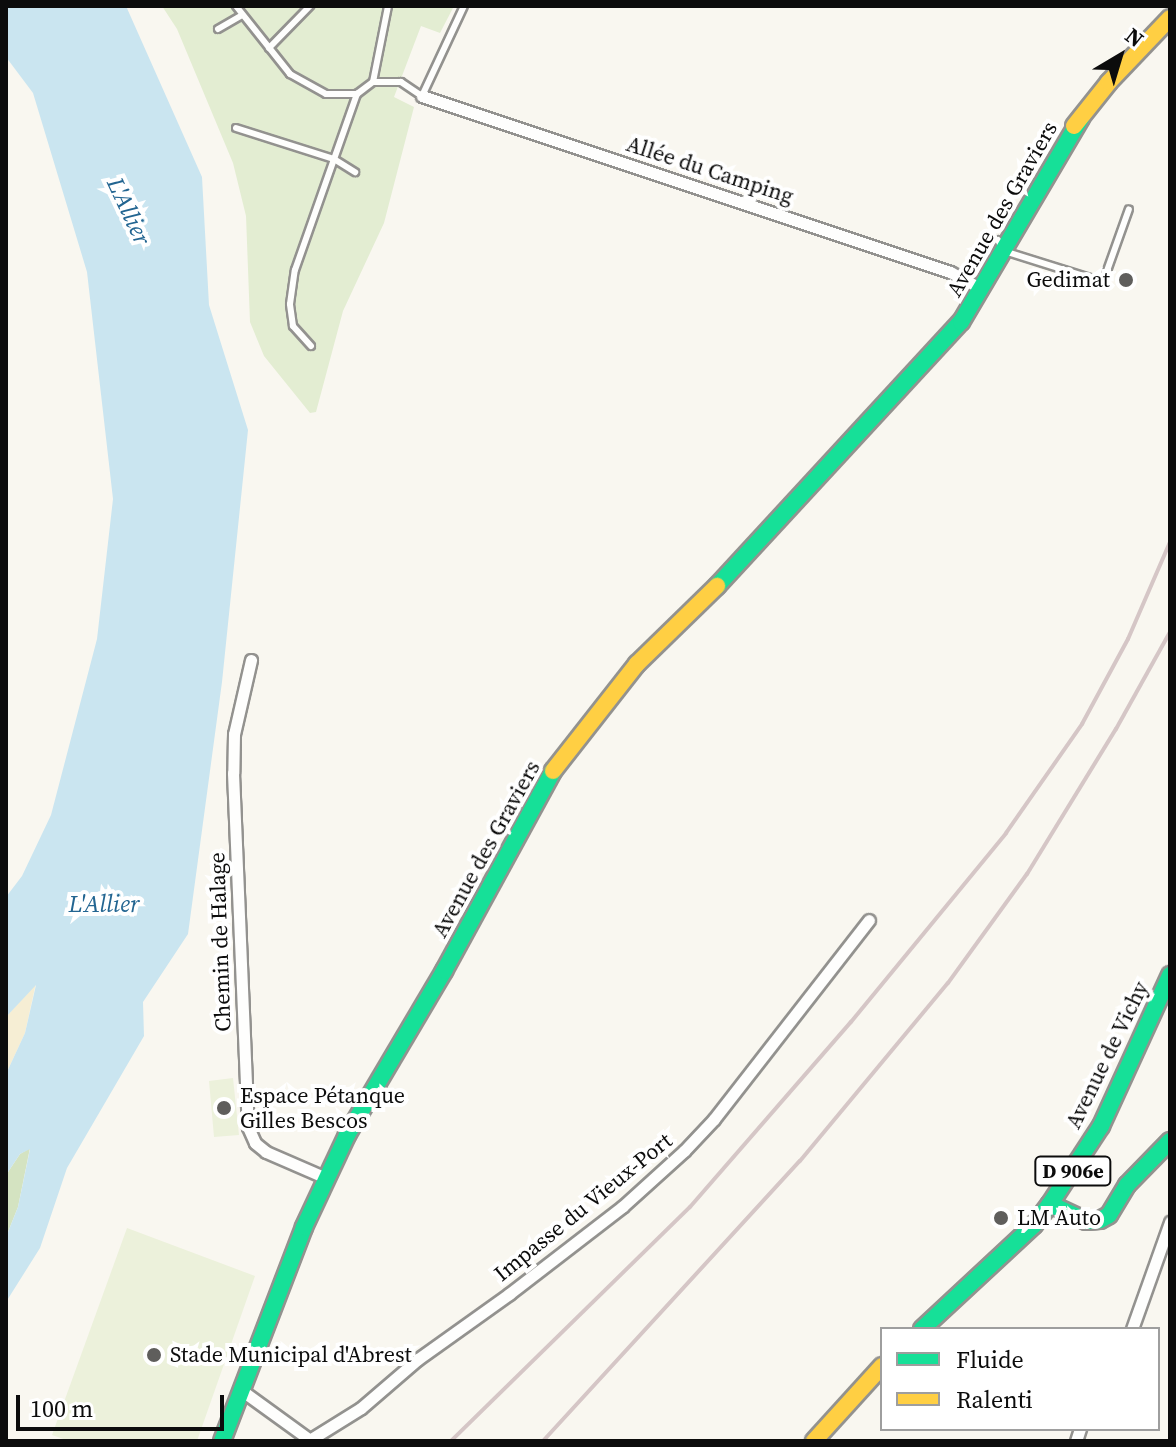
<!DOCTYPE html>
<meta charset="utf-8">
<style>
body{margin:0}
#map{position:relative;width:1176px;height:1447px;overflow:hidden;background:#f9f7f0;font-family:"Source Serif 4",serif}
div>[style]{position:absolute}
.green>*{inset:0;background:#e3edd2}
.forest>*{inset:0;background:#d4e3c1}
.sand>*{inset:0;background:#f6eed4}
.pitch>*{inset:0;background:#ecf1db}
.water>*{inset:0;background:#cae5f0}
.roads{filter:drop-shadow(2px 0 #93928f) drop-shadow(-2px 0 #93928f) drop-shadow(0 2px #93928f) drop-shadow(0 -2px #93928f)}
.lane>*{height:6px;margin:-3px;padding:0 3px;transform-origin:3px;border-radius:3px;background:#fefefd}
.street>*{height:11px;margin:-5.5px;padding:0 5.5px;transform-origin:5.5px;border-radius:5.5px;background:#fefefd}
.fast>*{height:16px;margin:-8px;padding:0 8px;transform-origin:8px;border-radius:8px;background:#16e098}
.slow>*{height:16px;margin:-8px;padding:0 8px;transform-origin:8px;border-radius:8px;background:#ffcf43}
.rail>*{height:4px;margin:-2px;padding:0 2px;transform-origin:2px;border-radius:2px;background:#d5c6c6}
.dots>*{width:22px;height:22px;translate:-50% -50%;box-sizing:border-box;border:4px solid #fff;border-radius:50%}
span{translate:-50% -50%;white-space:nowrap;text-align:center;line-height:1.15;-webkit-text-stroke:8px #fff;paint-order:stroke}
.shield-label span{padding:2px 6px;background:#fff;border:2px solid;border-radius:6px;-webkit-text-stroke-width:0}
.shield-label{font-size:20px;color:#0c0c0c;font-weight:700}
.street-label{font-size:22px;color:#0c0c0c}
.poi-label{font-size:22px;color:#0c0c0c}
.right{translate:-100% -50%;text-align:right}
.left{translate:0 -50%;text-align:left}
.water-label{font-size:24px;color:#226591;font-style:italic}
.frame{position:absolute;inset:0;border:8px solid #0c0c0c;pointer-events:none}
.legend{position:absolute;left:880px;top:1327px;width:280px;height:104px;box-sizing:border-box;background:#fff;border:2px solid #9e9e9e;margin:0;padding:10px 14px;list-style:none;font-size:24px;color:#0c0c0c}
.legend li{display:flex;align-items:center;gap:16px;height:40px}
.legend b{width:40px;border:2px solid #9e9e9e}
.north{position:absolute;left:1080px;top:16px;width:80px;height:80px;-webkit-text-stroke:6px #fff;paint-order:stroke;rotate:38deg;font-size:22px;font-weight:700;line-height:32px;text-align:center;color:#0c0c0c}
.north::after{content:'';display:block;margin:auto;width:28px;height:36px;background:#0c0c0c;clip-path:polygon(50% 0,100% 100%,50% 72%,0 100%)}
.scale{position:absolute;left:16px;top:1395px;width:208px;height:36px;box-sizing:border-box;border:4px solid #0c0c0c;border-top:0;padding-left:10px;font-size:24px;line-height:28px;white-space:nowrap;color:#0c0c0c;-webkit-text-stroke:6px #fff;paint-order:stroke}
</style>
<div id="map">
<div class="green">
<i style="clip-path:polygon(162px 6px,454px 6px,440px 33px,421px 26px,394px 97px,414px 107px,384px 223px,343px 311px,316px 412px,310px 413px,264px 356px,250px 322px,246px 216px,233px 163px,177px 29px)"></i>
</div>
<div class="forest">
<i style="clip-path:polygon(30px 1148px,18px 1207px,6px 1237px,6px 1175px,20px 1154px)"></i>
</div>
<div class="sand">
<i style="clip-path:polygon(36px 983px,25px 1033px,6px 1074px,6px 1017px)"></i>
</div>
<div class="pitch">
<i style="clip-path:polygon(233px 1078px,239px 1135px,214px 1137px,209px 1081px)"></i>
<i style="clip-path:polygon(127px 1228px,255px 1276px,197px 1441px,69px 1441px,52px 1435px)"></i>
</div>
<div class="water">
<i style="clip-path:polygon(6px 6px,126px 6px,202px 177px,209px 305px,248px 430px,222px 682px,188px 934px,143px 1002px,144px 1036px,67px 1168px,40px 1248px,6px 1302px,6px 1237px,18px 1207px,30px 1149px,20px 1154px,6px 1175px,6px 1074px,25px 1033px,36px 985px,6px 1017px,6px 897px,22px 876px,51px 815px,97px 639px,113px 499px,87px 272px,33px 93px,6px 57px)"></i>
</div>
<div class="roads">
<div class="lane">
<i style="left:236px;top:6px;width:87px;rotate:51.5deg"></i>
<i style="left:290px;top:74px;width:41px;rotate:29.1deg"></i>
<i style="left:326px;top:94px;width:31px"></i>
<i style="left:357px;top:94px;width:20px;rotate:-37deg"></i>
<i style="left:373px;top:82px;width:28px"></i>
<i style="left:401px;top:82px;width:25px;rotate:34deg"></i>
<i style="left:422px;top:96px;width:99px;rotate:-65deg"></i>
<i style="left:218px;top:29px;width:28px;rotate:-30deg"></i>
<i style="left:269px;top:48px;width:59px;rotate:-45.7deg"></i>
<i style="left:373px;top:82px;width:77px;rotate:-78.8deg"></i>
<i style="left:236px;top:128px;width:103px;rotate:17.6deg"></i>
<i style="left:334px;top:159px;width:25px;rotate:32deg"></i>
<i style="left:998px;top:240px;width:13px;rotate:61deg"></i>
<i style="left:1004px;top:251px;width:104px;rotate:17.4deg"></i>
<i style="left:1103px;top:282px;width:77px;rotate:-70.4deg"></i>
<i style="left:311px;top:346px;width:27px;rotate:-132deg"></i>
<i style="left:293px;top:326px;width:22px;rotate:-98deg"></i>
<i style="left:290px;top:304px;width:34px;rotate:-82deg"></i>
<i style="left:295px;top:270px;width:187px;rotate:-70.6deg"></i>
</div>
<div class="street">
<i style="left:422px;top:96px;width:557px;rotate:18.43deg"></i>
<i style="left:950px;top:272px;width:36px;rotate:28deg"></i>
<i style="left:251px;top:660px;width:76px;rotate:102.9deg"></i>
<i style="left:234px;top:734px;width:39px;rotate:91deg"></i>
<i style="left:233px;top:773px;width:354px;rotate:87.6deg"></i>
<i style="left:248px;top:1127px;width:17px;rotate:66deg"></i>
<i style="left:255px;top:1143px;width:14px;rotate:39deg"></i>
<i style="left:266px;top:1152px;width:65px;rotate:23.4deg"></i>
<i style="left:1132px;top:1329px;width:114px;rotate:-70.4deg"></i>
<i style="left:241px;top:1390px;width:85px;rotate:35.9deg"></i>
<i style="left:308px;top:1441px;width:62px;rotate:-31.9deg"></i>
<i style="left:361px;top:1408px;width:75px;rotate:-40.7deg"></i>
<i style="left:418px;top:1359px;width:112px;rotate:-35.5deg"></i>
<i style="left:509px;top:1294px;width:143px;rotate:-37.6deg"></i>
<i style="left:622px;top:1207px;width:84px;rotate:-42.1deg"></i>
<i style="left:684px;top:1151px;width:44px;rotate:-46.8deg"></i>
<i style="left:714px;top:1119px;width:252px;rotate:-52.1deg"></i>
<i style="left:1076px;top:1441px;width:13px;rotate:-72deg"></i>
</div>
<div class="fast">
<i style="left:717px;top:586px;width:359px;rotate:-47.3deg"></i>
<i style="left:961px;top:322px;width:237px;rotate:-59.5deg"></i>
<i style="left:1050px;top:1204px;width:40px;rotate:25deg"></i>
<i style="left:1086px;top:1221px;width:14px;rotate:-4deg"></i>
<i style="left:1100px;top:1220px;width:10px;rotate:-29deg"></i>
<i style="left:1109px;top:1215px;width:35px;rotate:-59deg"></i>
<i style="left:1127px;top:1185px;width:62px;rotate:-45.7deg"></i>
<i style="left:922px;top:1329px;width:153px;rotate:-42.9deg"></i>
<i style="left:1034px;top:1225px;width:26px;rotate:-53deg"></i>
<i style="left:1050px;top:1204px;width:93px;rotate:-56.8deg"></i>
<i style="left:1101px;top:1126px;width:166px;rotate:-65.4deg"></i>
<i style="left:222px;top:1441px;width:229px;rotate:-69deg"></i>
<i style="left:304px;top:1227px;width:102px;rotate:-64.9deg"></i>
<i style="left:347px;top:1135px;width:191px;rotate:-59.4deg"></i>
<i style="left:444px;top:971px;width:228px;rotate:-61.4deg"></i>
</div>
<div class="slow">
<i style="left:1074px;top:126px;width:56px;rotate:-51.5deg"></i>
<i style="left:1109px;top:82px;width:88px;rotate:-46.4deg"></i>
<i style="left:553px;top:771px;width:136px;rotate:-51.9deg"></i>
<i style="left:637px;top:664px;width:112px;rotate:-44.3deg"></i>
<i style="left:814px;top:1441px;width:101px;rotate:-47.8deg"></i>
</div>
</div>
<div class="rail">
<i style="left:451px;top:1441px;width:334px;rotate:-44.4deg"></i>
<i style="left:690px;top:1207px;width:245px;rotate:-49deg"></i>
<i style="left:851px;top:1022px;width:244px;rotate:-50.6deg"></i>
<i style="left:1006px;top:833px;width:133px;rotate:-55.1deg"></i>
<i style="left:1082px;top:724px;width:97px;rotate:-61.6deg"></i>
<i style="left:1128px;top:639px;width:106px;rotate:-66.6deg"></i>
<i style="left:543px;top:1441px;width:380px;rotate:-47.5deg"></i>
<i style="left:800px;top:1161px;width:231px;rotate:-50.3deg"></i>
<i style="left:948px;top:983px;width:135px;rotate:-54.1deg"></i>
<i style="left:1027px;top:874px;width:170px;rotate:-58.5deg"></i>
<i style="left:1116px;top:729px;width:111px;rotate:-60.9deg"></i>
</div>
<div class="dots">
<i style="left:1126px;top:280px;background:#5f5e5c"></i>
<i style="left:224px;top:1108px;background:#5f5e5c"></i>
<i style="left:1001px;top:1218px;background:#5f5e5c"></i>
<i style="left:154px;top:1355px;background:#5f5e5c"></i>
</div>
<div class="shield-label">
<span style="left:1073px;top:1171px">D 906e</span>
</div>
<div class="street-label">
<span style="left:710px;top:170px;rotate:18deg">Allée du Camping</span>
<span style="left:1002px;top:209px;rotate:-60deg">Avenue des Graviers</span>
<span style="left:486px;top:849px;rotate:-61deg">Avenue des Graviers</span>
<span style="left:220px;top:942px;rotate:-92deg">Chemin de Halage</span>
<span style="left:1107px;top:1055px;rotate:-64deg">Avenue de Vichy</span>
<span style="left:583px;top:1207px;rotate:-39deg">Impasse du Vieux-Port</span>
</div>
<div class="poi-label">
<span class="right" style="left:1110px;top:280px">Gedimat</span>
<span class="left" style="left:240px;top:1108px">Espace Pétanque<br>Gilles Bescos</span>
<span class="left" style="left:1017px;top:1218px">LM Auto</span>
<span class="left" style="left:170px;top:1355px">Stade Municipal d'Abrest</span>
</div>
<div class="water-label">
<span style="left:129px;top:211px;rotate:65deg">L'Allier</span>
<span style="left:104px;top:904px">L'Allier</span>
</div>
<div class="frame"></div>
<ul class="legend">
<li><b style="height:10px;background:#16e098"></b>Fluide</li>
<li><b style="height:10px;background:#ffcf43"></b>Ralenti</li>
</ul>
<div class="north">N</div>
<div class="scale">100 m</div>
</div>
